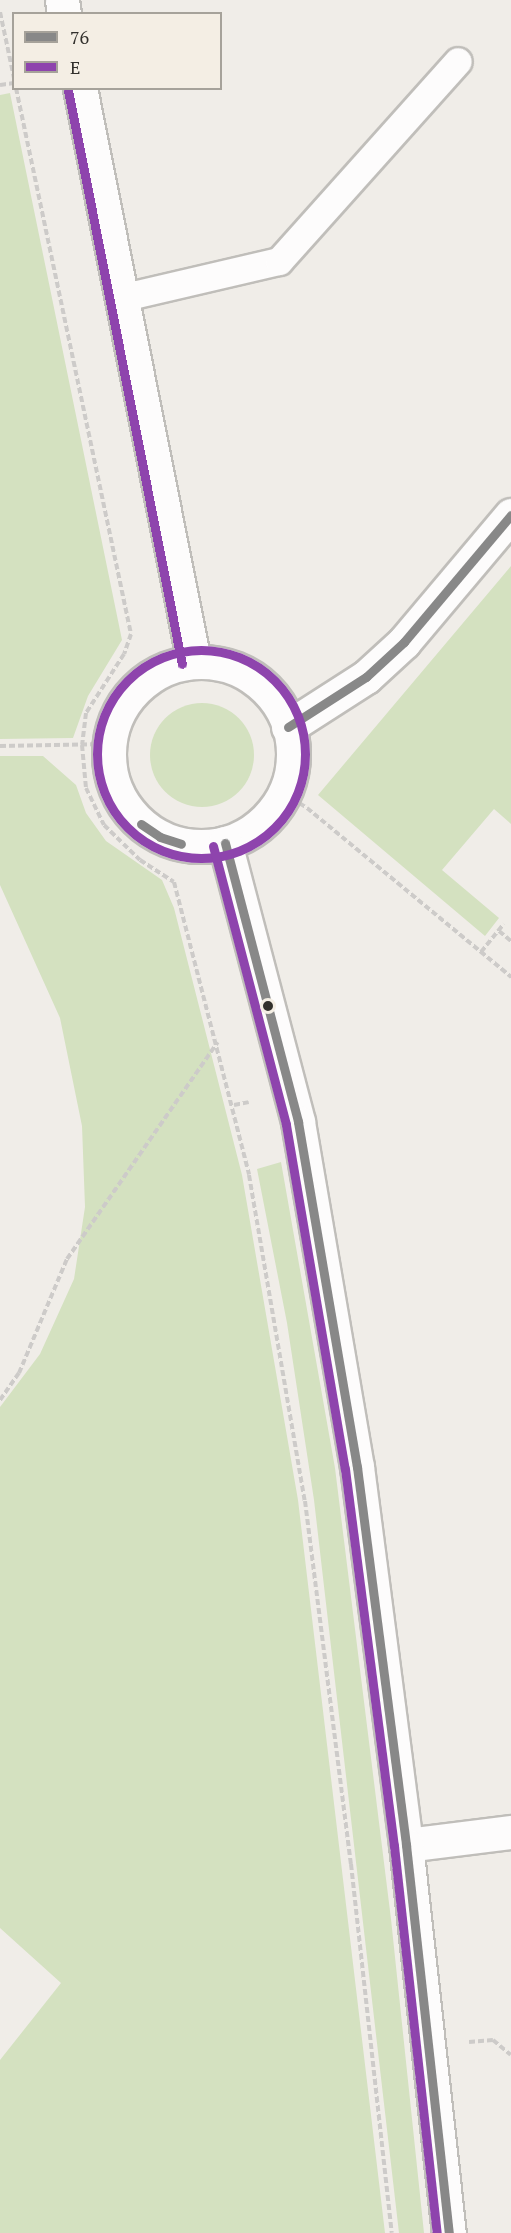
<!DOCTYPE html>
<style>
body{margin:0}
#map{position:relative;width:511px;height:2233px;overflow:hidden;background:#f0ede8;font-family:"PT Serif",serif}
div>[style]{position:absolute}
.green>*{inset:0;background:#d4e1c0}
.round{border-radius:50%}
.path>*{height:4px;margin-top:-2px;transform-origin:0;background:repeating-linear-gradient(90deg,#cdcbc9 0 6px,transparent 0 9px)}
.roads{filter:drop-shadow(2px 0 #c0beba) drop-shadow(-2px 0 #c0beba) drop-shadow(0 2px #c0beba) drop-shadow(0 -2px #c0beba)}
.service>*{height:27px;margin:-13.5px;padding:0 13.5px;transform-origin:13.5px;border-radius:13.5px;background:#fdfcfc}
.minor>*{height:33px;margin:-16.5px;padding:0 16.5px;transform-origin:16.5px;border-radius:16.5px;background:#fdfcfc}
.tertiary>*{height:33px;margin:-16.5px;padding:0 16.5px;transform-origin:16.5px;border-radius:16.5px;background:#fdfcfc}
.tertiary>.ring{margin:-16.5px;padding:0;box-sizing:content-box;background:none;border:33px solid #fdfcfc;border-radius:50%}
.bus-1>*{height:9px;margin:-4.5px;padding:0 4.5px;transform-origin:4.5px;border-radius:4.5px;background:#888}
.bus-2>*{height:9px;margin:-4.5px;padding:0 4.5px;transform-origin:4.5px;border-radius:4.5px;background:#8e44ad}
.bus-2>.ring{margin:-4.5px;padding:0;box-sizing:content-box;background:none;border:9px solid #8e44ad;border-radius:50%}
.dots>*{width:16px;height:16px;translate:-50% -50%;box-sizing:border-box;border:3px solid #f4eee4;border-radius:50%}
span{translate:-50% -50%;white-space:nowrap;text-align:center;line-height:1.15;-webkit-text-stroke:4.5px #f4eee4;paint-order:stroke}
.legend{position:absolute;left:12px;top:12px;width:210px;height:78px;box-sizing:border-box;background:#f4eee4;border:2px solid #a6a29a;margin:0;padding:8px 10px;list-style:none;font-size:18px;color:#32302c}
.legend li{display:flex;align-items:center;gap:12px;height:30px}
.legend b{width:30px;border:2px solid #a6a29a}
</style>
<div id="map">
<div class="green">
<i style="clip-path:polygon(10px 93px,122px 640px,88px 696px,73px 738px,0 739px,0 95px)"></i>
<i style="clip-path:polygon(511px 566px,511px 824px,494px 809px,442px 870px,499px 918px,485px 936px,318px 795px)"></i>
<i class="round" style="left:150px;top:703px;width:104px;height:104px"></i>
<i style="clip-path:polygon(0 756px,43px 756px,76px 785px,86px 813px,106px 841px,162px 880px,174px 908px,242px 1175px,298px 1500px,385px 2233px,0 2233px,0 2060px,61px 1983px,0 1928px,0 1407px,40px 1354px,74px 1279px,85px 1207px,82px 1126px,60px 1018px,0 885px)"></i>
<i style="clip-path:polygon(281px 1162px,335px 1468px,391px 1919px,424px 2233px,399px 2233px,314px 1500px,287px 1323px,257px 1169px)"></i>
</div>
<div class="path">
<i style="left:0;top:12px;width:67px;rotate:78deg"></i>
<i style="left:0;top:85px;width:14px;rotate:-8deg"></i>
<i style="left:16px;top:88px;width:558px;rotate:78.11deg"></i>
<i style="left:131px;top:634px;width:21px;rotate:109deg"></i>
<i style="left:124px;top:654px;width:70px;rotate:122.8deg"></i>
<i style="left:86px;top:713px;width:32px;rotate:97deg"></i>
<i style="left:82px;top:745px;width:43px;rotate:84.7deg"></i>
<i style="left:86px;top:788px;width:41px;rotate:64.1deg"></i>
<i style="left:104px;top:825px;width:50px;rotate:44.2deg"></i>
<i style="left:140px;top:860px;width:40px;rotate:32.9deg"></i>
<i style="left:174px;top:882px;width:302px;rotate:75.6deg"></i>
<i style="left:249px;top:1175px;width:331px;rotate:80.3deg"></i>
<i style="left:305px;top:1501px;width:366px;rotate:82.8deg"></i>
<i style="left:351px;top:1864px;width:371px;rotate:83.7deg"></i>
<i style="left:0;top:746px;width:109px;rotate:-1.1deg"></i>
<i style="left:284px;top:794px;width:27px;rotate:31deg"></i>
<i style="left:307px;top:808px;width:265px;rotate:39.6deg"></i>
<i style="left:499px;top:931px;width:16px;rotate:40deg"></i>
<i style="left:481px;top:952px;width:36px;rotate:-51deg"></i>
<i style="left:234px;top:1105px;width:15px;rotate:-11deg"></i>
<i style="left:0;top:1400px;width:33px;rotate:-55deg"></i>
<i style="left:19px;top:1373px;width:124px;rotate:-67.2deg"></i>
<i style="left:67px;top:1259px;width:264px;rotate:-55.2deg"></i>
<i style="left:469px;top:2042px;width:24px;rotate:-5deg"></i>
<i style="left:493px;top:2040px;width:23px;rotate:40deg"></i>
</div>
<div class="roads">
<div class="service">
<i style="left:124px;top:297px;width:159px;rotate:-13.1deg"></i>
<i style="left:279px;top:261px;width:268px;rotate:-48.2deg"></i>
</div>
<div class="minor">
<i style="left:288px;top:727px;width:93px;rotate:-32.7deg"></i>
<i style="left:366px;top:677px;width:52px;rotate:-42.6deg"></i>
<i style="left:404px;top:642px;width:166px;rotate:-49.9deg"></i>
<i style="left:406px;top:1845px;width:106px;rotate:-7.1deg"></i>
</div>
<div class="tertiary">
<i style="left:62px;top:0;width:14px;rotate:82deg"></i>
<i style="left:80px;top:88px;width:585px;rotate:78.77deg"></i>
<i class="ring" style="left:109px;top:662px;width:151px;height:151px"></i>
<i style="left:225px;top:843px;width:288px;rotate:75.3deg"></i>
<i style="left:298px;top:1122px;width:350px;rotate:80.3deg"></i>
<i style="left:357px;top:1467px;width:381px;rotate:82.6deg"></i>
<i style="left:406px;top:1845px;width:390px;rotate:83.7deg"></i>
</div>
</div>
<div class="bus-1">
<i style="left:288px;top:727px;width:93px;rotate:-32.7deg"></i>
<i style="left:366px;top:677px;width:52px;rotate:-42.6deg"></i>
<i style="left:404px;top:642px;width:166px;rotate:-49.9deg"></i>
<i style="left:141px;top:824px;width:23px;rotate:34deg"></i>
<i style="left:160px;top:837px;width:22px;rotate:18deg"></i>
<i style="left:225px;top:843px;width:288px;rotate:75.3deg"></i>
<i style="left:298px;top:1122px;width:350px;rotate:80.3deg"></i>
<i style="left:357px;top:1467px;width:381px;rotate:82.6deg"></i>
<i style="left:406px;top:1845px;width:390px;rotate:83.7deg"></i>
</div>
<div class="bus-2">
<i style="left:68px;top:90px;width:585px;rotate:78.77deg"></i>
<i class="ring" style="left:97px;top:650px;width:199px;height:199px"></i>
<i style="left:213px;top:846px;width:288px;rotate:75.3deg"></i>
<i style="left:286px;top:1125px;width:349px;rotate:80.3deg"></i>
<i style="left:345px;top:1469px;width:380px;rotate:82.6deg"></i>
<i style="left:394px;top:1846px;width:389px;rotate:83.7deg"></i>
</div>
<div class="dots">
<i style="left:268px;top:1006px;background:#32302c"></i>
</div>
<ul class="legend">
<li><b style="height:8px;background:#888"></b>76</li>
<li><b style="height:8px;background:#8e44ad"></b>E</li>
</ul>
</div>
